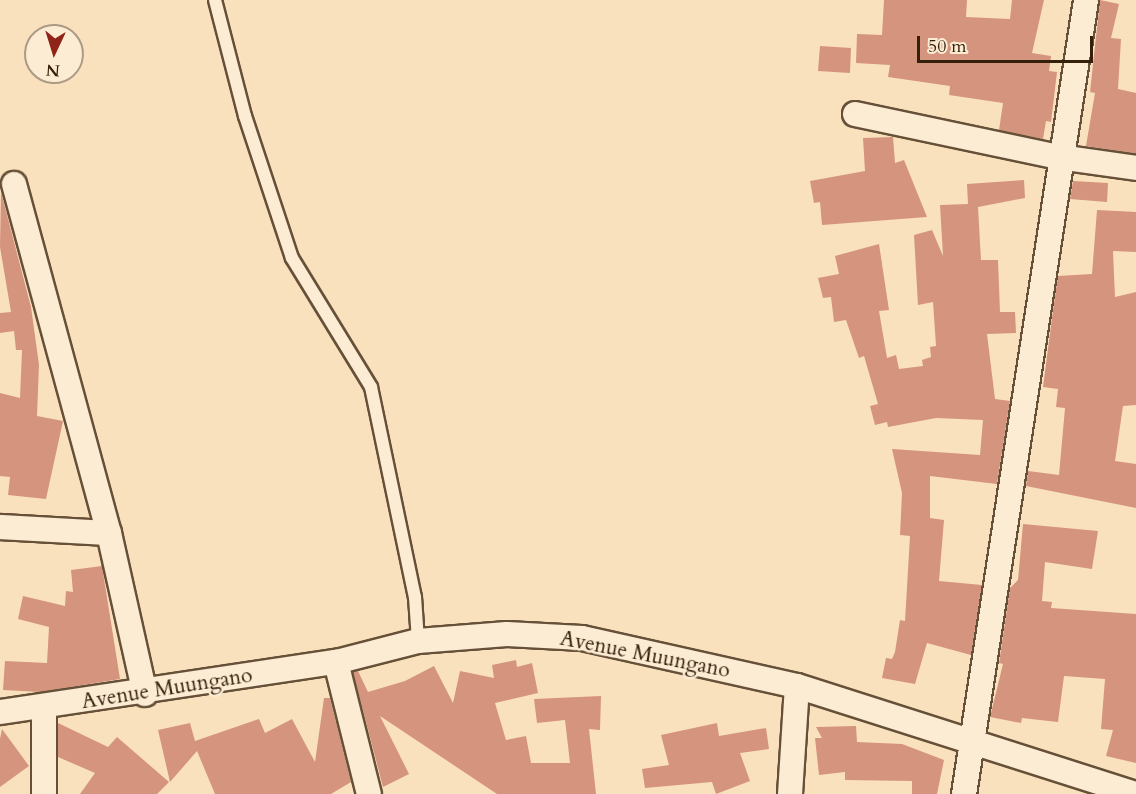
<!DOCTYPE html>
<style>
body{margin:0}
#map{position:relative;width:1136px;height:794px;overflow:hidden;background:#fae1bd;font-family:Cardo,serif}
div>[style]{position:absolute}
.building>*{inset:0;background:#d5947d}
.roads{filter:drop-shadow(2px 0 #665038) drop-shadow(-2px 0 #665038) drop-shadow(0 2px #665038) drop-shadow(0 -2px #665038)}
.service>*{height:12px;margin:-6px;padding:0 6px;transform-origin:6px;border-radius:6px;background:#fcecd4}
.minor>*{height:24px;margin:-12px;padding:0 12px;transform-origin:12px;border-radius:12px;background:#fcecd4}
span{translate:-50% -50%;white-space:nowrap;text-align:center;line-height:1.15;-webkit-text-stroke:5px #fcecd4;paint-order:stroke}
.street-label{font-size:21px;color:#35200c}
.north{position:absolute;left:24px;top:24px;width:60px;height:60px;box-sizing:border-box;background:#fcecd4;border:2px solid #ac9a84;border-radius:50%;rotate:184deg;font-size:16px;font-weight:700;line-height:24px;text-align:center;color:#35200c}
.north::after{content:'';display:block;margin:auto;width:21px;height:27px;background:#8f2418;clip-path:polygon(50% 0,100% 100%,50% 72%,0 100%)}
.scale{position:absolute;left:917px;top:36px;width:176px;height:27px;box-sizing:border-box;border:3px solid #35200c;border-top:0;padding-left:8px;font-size:18px;line-height:21px;white-space:nowrap;color:#35200c;-webkit-text-stroke:4px #fcecd4;paint-order:stroke}
</style>
<div id="map">
<div class="building">
<i style="clip-path:polygon(884px 0,967px 0,966px 17px,1010px 19px,1012px 0,1044px 0,1032px 53px,1051px 56px,1049px 71px,1057px 72px,1051px 122px,1046px 121px,1043px 139px,999px 130px,1003px 103px,949px 95px,950px 86px,888px 77px,890px 65px,856px 63px,857px 34px,882px 35px)"></i>
<i style="clip-path:polygon(1100px 0,1119px 4px,1111px 38px,1121px 39px,1118px 89px,1136px 93px,1136px 154px,1086px 146px,1095px 93px,1090px 92px)"></i>
<i style="clip-path:polygon(820px 46px,851px 48px,850px 73px,818px 71px)"></i>
<i style="clip-path:polygon(893px 137px,895px 163px,904px 160px,927px 217px,822px 225px,820px 202px,814px 203px,810px 181px,865px 171px,863px 138px)"></i>
<i style="clip-path:polygon(1024px 180px,1025px 198px,978px 207px,981px 260px,998px 260px,1000px 312px,1015px 312px,1016px 333px,987px 334px,995px 399px,1010px 401px,997px 484px,930px 476px,930px 518px,944px 520px,939px 581px,982px 585px,971px 655px,927px 643px,915px 684px,882px 678px,886px 658px,892px 659px,895px 652px,900px 620px,905px 621px,910px 536px,900px 535px,902px 493px,892px 449px,980px 455px,983px 420px,936px 418px,888px 427px,887px 422px,875px 425px,870px 406px,878px 404px,864px 356px,859px 358px,846px 320px,834px 322px,831px 297px,823px 298px,818px 278px,839px 274px,835px 256px,879px 244px,889px 310px,879px 311px,887px 358px,896px 355px,899px 369px,923px 366px,922px 360px,931px 357px,930px 347px,936px 346px,933px 302px,918px 305px,914px 235px,932px 230px,943px 256px,940px 205px,968px 204px,967px 184px)"></i>
<i style="clip-path:polygon(1073px 181px,1108px 183px,1107px 202px,1070px 199px)"></i>
<i style="clip-path:polygon(1px 192px,31px 307px,39px 365px,37px 416px,63px 421px,46px 499px,8px 495px,10px 477px,0 476px,0 393px,20px 398px,22px 350px,16px 350px,14px 331px,0 333px,0 313px,11px 312px,0 247px)"></i>
<i style="clip-path:polygon(1097px 210px,1136px 212px,1136px 252px,1113px 251px,1115px 297px,1136px 292px,1136px 405px,1123px 406px,1115px 461px,1136px 464px,1136px 508px,1026px 486px,1028px 471px,1059px 475px,1065px 408px,1056px 407px,1058px 389px,1043px 387px,1053px 310px,1058px 276px,1092px 274px)"></i>
<i style="clip-path:polygon(1023px 524px,1098px 531px,1092px 569px,1045px 562px,1042px 601px,1052px 602px,1051px 608px,1136px 614px,1136px 763px,1106px 756px,1113px 730px,1101px 729px,1105px 679px,1064px 676px,1058px 722px,1022px 718px,1021px 723px,990px 717px,1003px 664px,999px 663px,1010px 588px,1018px 580px)"></i>
<i style="clip-path:polygon(102px 566px,120px 679px,40px 692px,3px 690px,5px 661px,47px 663px,49px 627px,18px 619px,23px 596px,65px 606px,66px 591px,73px 592px,71px 570px)"></i>
<i style="clip-path:polygon(516px 660px,517px 667px,532px 663px,538px 693px,495px 703px,506px 740px,526px 736px,531px 763px,570px 763px,565px 720px,537px 723px,534px 699px,601px 696px,600px 730px,589px 729px,596px 794px,497px 794px,380px 716px,409px 774px,383px 787px,353px 672px,358px 671px,368px 692px,405px 681px,434px 666px,453px 703px,460px 671px,494px 678px,492px 665px)"></i>
<i style="clip-path:polygon(324px 698px,330px 698px,351px 782px,331px 794px,215px 794px,197px 751px,170px 782px,158px 730px,190px 723px,195px 741px,259px 719px,265px 733px,292px 719px,315px 762px)"></i>
<i style="clip-path:polygon(58px 723px,108px 747px,117px 737px,169px 782px,157px 794px,80px 794px,95px 773px,58px 757px)"></i>
<i style="clip-path:polygon(717px 723px,719px 736px,766px 728px,769px 749px,740px 753px,750px 781px,716px 794px,712px 782px,645px 788px,642px 769px,669px 765px,661px 735px)"></i>
<i style="clip-path:polygon(856px 726px,857px 742px,902px 744px,944px 760px,937px 794px,912px 794px,912px 781px,845px 780px,845px 772px,819px 775px,815px 738px,822px 738px,816px 727px)"></i>
<i style="clip-path:polygon(2px 729px,29px 766px,0 787px,0 739px)"></i>
</div>
<div class="roads">
<div class="service">
<i style="left:215px;top:0;width:120px;rotate:75.5deg"></i>
<i style="left:245px;top:116px;width:150px;rotate:71.7deg"></i>
<i style="left:292px;top:258px;width:151px;rotate:58.5deg"></i>
<i style="left:371px;top:387px;width:215px;rotate:78.2deg"></i>
<i style="left:415px;top:597px;width:44px;rotate:86.1deg"></i>
</div>
<div class="minor">
<i style="left:855px;top:114px;width:208px;rotate:11.9deg"></i>
<i style="left:1059px;top:157px;width:78px;rotate:8.1deg"></i>
<i style="left:14px;top:184px;width:362px;rotate:74.8deg"></i>
<i style="left:109px;top:533px;width:165px;rotate:77.4deg"></i>
<i style="left:0;top:527px;width:109px;rotate:3.2deg"></i>
<i style="left:336px;top:662px;width:136px;rotate:76deg"></i>
<i style="left:44px;top:709px;width:85px;rotate:90deg"></i>
<i style="left:0;top:712px;width:340px;rotate:-8.5deg"></i>
<i style="left:336px;top:662px;width:85px;rotate:-14.4deg"></i>
<i style="left:418px;top:641px;width:89px;rotate:-4.5deg"></i>
<i style="left:507px;top:634px;width:75px;rotate:3.1deg"></i>
<i style="left:582px;top:638px;width:220px;rotate:12.6deg"></i>
<i style="left:797px;top:686px;width:355px;rotate:17.7deg"></i>
<i style="left:790px;top:794px;width:108px;rotate:-86.3deg"></i>
<i style="left:964px;top:794px;width:803px;rotate:-81.26deg"></i>
</div>
</div>
<div class="street-label">
<span style="left:645px;top:655px;rotate:11deg">Avenue Muungano</span>
<span style="left:167px;top:689px;rotate:-9deg">Avenue Muungano</span>
</div>
<div class="north">N</div>
<div class="scale">50 m</div>
</div>
